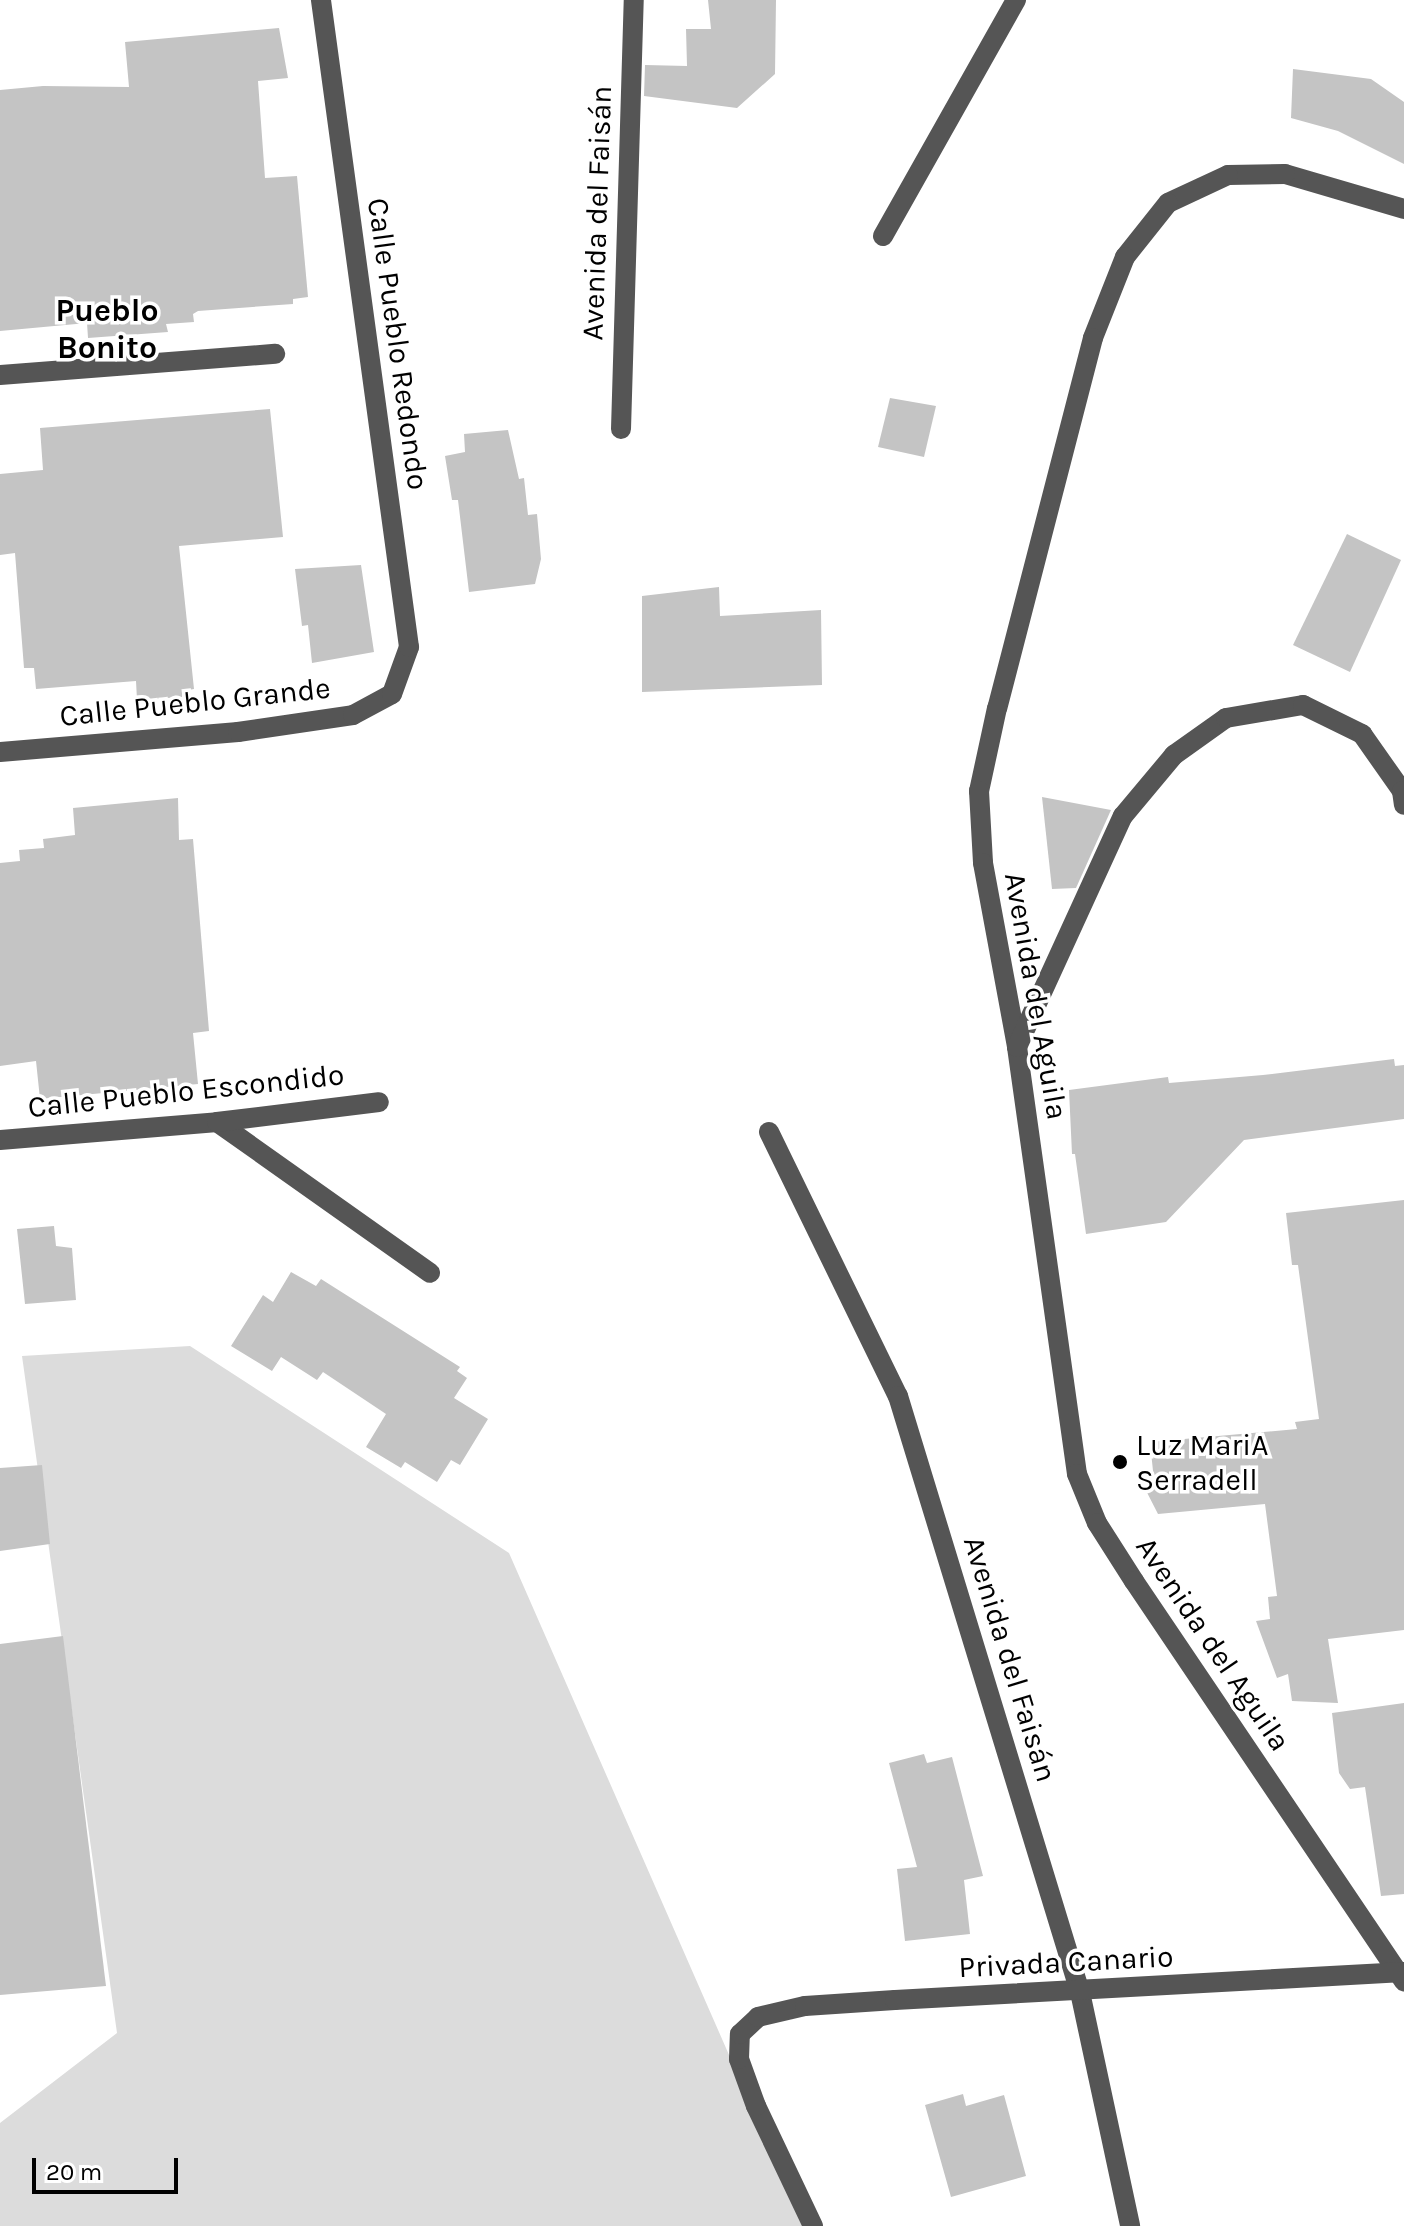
<!DOCTYPE html>
<meta charset="utf-8">
<style>
body{margin:0}
#map{position:relative;width:1404px;height:2226px;overflow:hidden;background:#fff;font-family:Karla,sans-serif}
div>[style]{position:absolute}
.green>*{inset:0;background:#dcdcdc}
.building>*{inset:0;background:#c4c4c4}
.minor>*{height:20px;margin:-10px;padding:0 10px;transform-origin:10px;border-radius:10px;background:#555}
.dots>*{width:22px;height:22px;translate:-50% -50%;box-sizing:border-box;border:4px solid #fff;border-radius:50%}
span{translate:-50% -50%;white-space:nowrap;text-align:center;line-height:1.15;-webkit-text-stroke:7px #fff;paint-order:stroke}
.street-label{font-size:30px;color:#000}
.poi-label{font-size:30px;color:#000}
.left{translate:0 -50%;text-align:left}
.neighbourhood-label{font-size:32px;color:#000;font-weight:700}
.scale{position:absolute;left:32px;top:2158px;width:146px;height:36px;box-sizing:border-box;border:4px solid #000;border-top:0;padding-left:10px;font-size:24px;line-height:28px;white-space:nowrap;color:#000;-webkit-text-stroke:6px #fff;paint-order:stroke}
</style>
<div id="map">
<div class="green">
<i style="clip-path:polygon(190px 1346px,509px 1553px,804px 2226px,0 2226px,0 2123px,117px 2033px,22px 1356px)"></i>
</div>
<div class="building">
<i style="clip-path:polygon(708px 0,776px 0,775px 74px,737px 108px,644px 96px,645px 65px,687px 66px,686px 29px,711px 29px)"></i>
<i style="clip-path:polygon(279px 28px,288px 78px,258px 81px,265px 178px,297px 176px,308px 297px,293px 299px,293px 304px,198px 311px,193px 314px,194px 322px,166px 324px,168px 332px,88px 338px,87px 323px,0 331px,0 90px,43px 86px,129px 87px,125px 42px)"></i>
<i style="clip-path:polygon(1293px 69px,1371px 79px,1404px 102px,1404px 164px,1338px 131px,1291px 118px)"></i>
<i style="clip-path:polygon(890px 398px,936px 406px,924px 457px,878px 447px)"></i>
<i style="clip-path:polygon(270px 409px,283px 537px,179px 546px,194px 689px,182px 691px,182px 697px,137px 700px,136px 681px,36px 689px,34px 668px,24px 668px,15px 553px,0 555px,0 474px,43px 470px,40px 428px)"></i>
<i style="clip-path:polygon(508px 430px,519px 479px,524px 478px,528px 515px,537px 514px,541px 559px,535px 584px,469px 592px,458px 500px,452px 500px,445px 456px,465px 452px,464px 434px)"></i>
<i style="clip-path:polygon(1347px 534px,1401px 560px,1350px 672px,1293px 645px)"></i>
<i style="clip-path:polygon(361px 565px,374px 652px,312px 663px,308px 625px,302px 626px,295px 569px)"></i>
<i style="clip-path:polygon(719px 587px,720px 616px,821px 610px,822px 685px,642px 692px,642px 596px)"></i>
<i style="clip-path:polygon(1042px 797px,1111px 810px,1076px 888px,1052px 889px)"></i>
<i style="clip-path:polygon(178px 798px,179px 840px,193px 839px,209px 1031px,193px 1033px,198px 1084px,40px 1099px,36px 1061px,0 1066px,0 863px,20px 861px,19px 850px,44px 848px,43px 839px,75px 835px,73px 808px)"></i>
<i style="clip-path:polygon(1394px 1059px,1395px 1066px,1404px 1065px,1404px 1119px,1244px 1140px,1166px 1222px,1086px 1234px,1075px 1154px,1072px 1154px,1069px 1090px,1168px 1077px,1169px 1083px,1263px 1075px)"></i>
<i style="clip-path:polygon(1404px 1200px,1404px 1630px,1328px 1639px,1338px 1703px,1292px 1701px,1288px 1674px,1277px 1678px,1256px 1621px,1270px 1619px,1268px 1597px,1277px 1596px,1265px 1504px,1158px 1514px,1137px 1473px,1153px 1471px,1150px 1442px,1297px 1429px,1295px 1422px,1319px 1419px,1298px 1265px,1292px 1265px,1286px 1213px)"></i>
<i style="clip-path:polygon(54px 1226px,56px 1246px,72px 1248px,76px 1300px,25px 1304px,17px 1229px)"></i>
<i style="clip-path:polygon(291px 1272px,316px 1286px,321px 1279px,460px 1367px,457px 1371px,467px 1378px,454px 1398px,488px 1419px,460px 1465px,451px 1460px,437px 1482px,405px 1462px,401px 1468px,366px 1447px,386px 1414px,323px 1372px,317px 1380px,281px 1357px,272px 1371px,231px 1346px,263px 1295px,273px 1302px)"></i>
<i style="clip-path:polygon(42px 1465px,50px 1544px,0 1551px,0 1468px)"></i>
<i style="clip-path:polygon(63px 1636px,106px 1986px,0 1995px,0 1644px)"></i>
<i style="clip-path:polygon(1404px 1703px,1404px 1894px,1381px 1896px,1365px 1787px,1350px 1789px,1339px 1773px,1332px 1713px)"></i>
<i style="clip-path:polygon(924px 1754px,927px 1763px,952px 1757px,983px 1876px,964px 1880px,970px 1934px,905px 1941px,897px 1869px,917px 1867px,889px 1763px)"></i>
<i style="clip-path:polygon(963px 2094px,966px 2106px,1004px 2095px,1026px 2176px,951px 2197px,925px 2105px)"></i>
</div>
<div class="minor">
<i style="left:1404px;top:209px;width:124px;rotate:-163.6deg"></i>
<i style="left:1285px;top:174px;width:57px;rotate:179deg"></i>
<i style="left:1228px;top:175px;width:66px;rotate:155deg"></i>
<i style="left:1168px;top:203px;width:69px;rotate:128.5deg"></i>
<i style="left:1125px;top:257px;width:87px;rotate:111.6deg"></i>
<i style="left:1093px;top:338px;width:382px;rotate:104.5deg"></i>
<i style="left:997px;top:708px;width:85px;rotate:102.2deg"></i>
<i style="left:979px;top:791px;width:72px;rotate:86.8deg"></i>
<i style="left:983px;top:863px;width:187px;rotate:79.5deg"></i>
<i style="left:1017px;top:1047px;width:431px;rotate:82deg"></i>
<i style="left:1077px;top:1474px;width:53px;rotate:67.8deg"></i>
<i style="left:1097px;top:1523px;width:69px;rotate:57.5deg"></i>
<i style="left:1134px;top:1581px;width:483px;rotate:56deg"></i>
<i style="left:883px;top:236px;width:271px;rotate:-60.6deg"></i>
<i style="left:0;top:375px;width:276px;rotate:-4.4deg"></i>
<i style="left:621px;top:429px;width:429px;rotate:-88.3deg"></i>
<i style="left:0;top:752px;width:239px;rotate:-4.8deg"></i>
<i style="left:238px;top:732px;width:116px;rotate:-8.4deg"></i>
<i style="left:353px;top:715px;width:44px;rotate:-28.3deg"></i>
<i style="left:392px;top:694px;width:50px;rotate:-70.1deg"></i>
<i style="left:409px;top:647px;width:653px;rotate:-97.75deg"></i>
<i style="left:1017px;top:1047px;width:254px;rotate:-65.4deg"></i>
<i style="left:1123px;top:816px;width:80px;rotate:-50.1deg"></i>
<i style="left:1174px;top:755px;width:64px;rotate:-35.4deg"></i>
<i style="left:1226px;top:718px;width:78px;rotate:-9.6deg"></i>
<i style="left:1303px;top:705px;width:66px;rotate:26.2deg"></i>
<i style="left:1362px;top:734px;width:70px;rotate:54.9deg"></i>
<i style="left:1402px;top:791px;width:14px;rotate:82deg"></i>
<i style="left:217px;top:1122px;width:261px;rotate:35.3deg"></i>
<i style="left:769px;top:1132px;width:294px;rotate:64deg"></i>
<i style="left:898px;top:1396px;width:623px;rotate:73.02deg"></i>
<i style="left:1080px;top:1992px;width:239px;rotate:77.9deg"></i>
<i style="left:0;top:1140px;width:218px;rotate:-4.7deg"></i>
<i style="left:217px;top:1122px;width:163px;rotate:-7deg"></i>
<i style="left:813px;top:2226px;width:133px;rotate:-115.4deg"></i>
<i style="left:756px;top:2106px;width:50px;rotate:-109.9deg"></i>
<i style="left:739px;top:2059px;width:25px;rotate:-88deg"></i>
<i style="left:740px;top:2034px;width:25px;rotate:-43deg"></i>
<i style="left:758px;top:2017px;width:48px;rotate:-13.2deg"></i>
<i style="left:805px;top:2006px;width:90px;rotate:-3.8deg"></i>
<i style="left:895px;top:2000px;width:510px;rotate:-3.15deg"></i>
</div>
<div class="dots">
<i style="left:1120px;top:1462px;background:#000"></i>
</div>
<div class="street-label">
<span style="left:597px;top:213px;rotate:-88deg">Avenida del Faisán</span>
<span style="left:398px;top:344px;rotate:82deg">Calle Pueblo Redondo</span>
<span style="left:195px;top:702px;rotate:-6deg">Calle Pueblo Grande</span>
<span style="left:1036px;top:996px;rotate:80deg">Avenida del Aguila</span>
<span style="left:186px;top:1091px;rotate:-6deg">Calle Pueblo Escondido</span>
<span style="left:1213px;top:1644px;rotate:56deg">Avenida del Aguila</span>
<span style="left:1010px;top:1659px;rotate:73deg">Avenida del Faisán</span>
<span style="left:1066px;top:1962px;rotate:-3deg">Privada Canario</span>
</div>
<div class="poi-label">
<span class="left" style="left:1136px;top:1462px">Luz MariA<br>Serradell</span>
</div>
<div class="neighbourhood-label">
<span style="left:107px;top:330px">Pueblo<br>Bonito</span>
</div>
<div class="scale">20 m</div>
</div>
